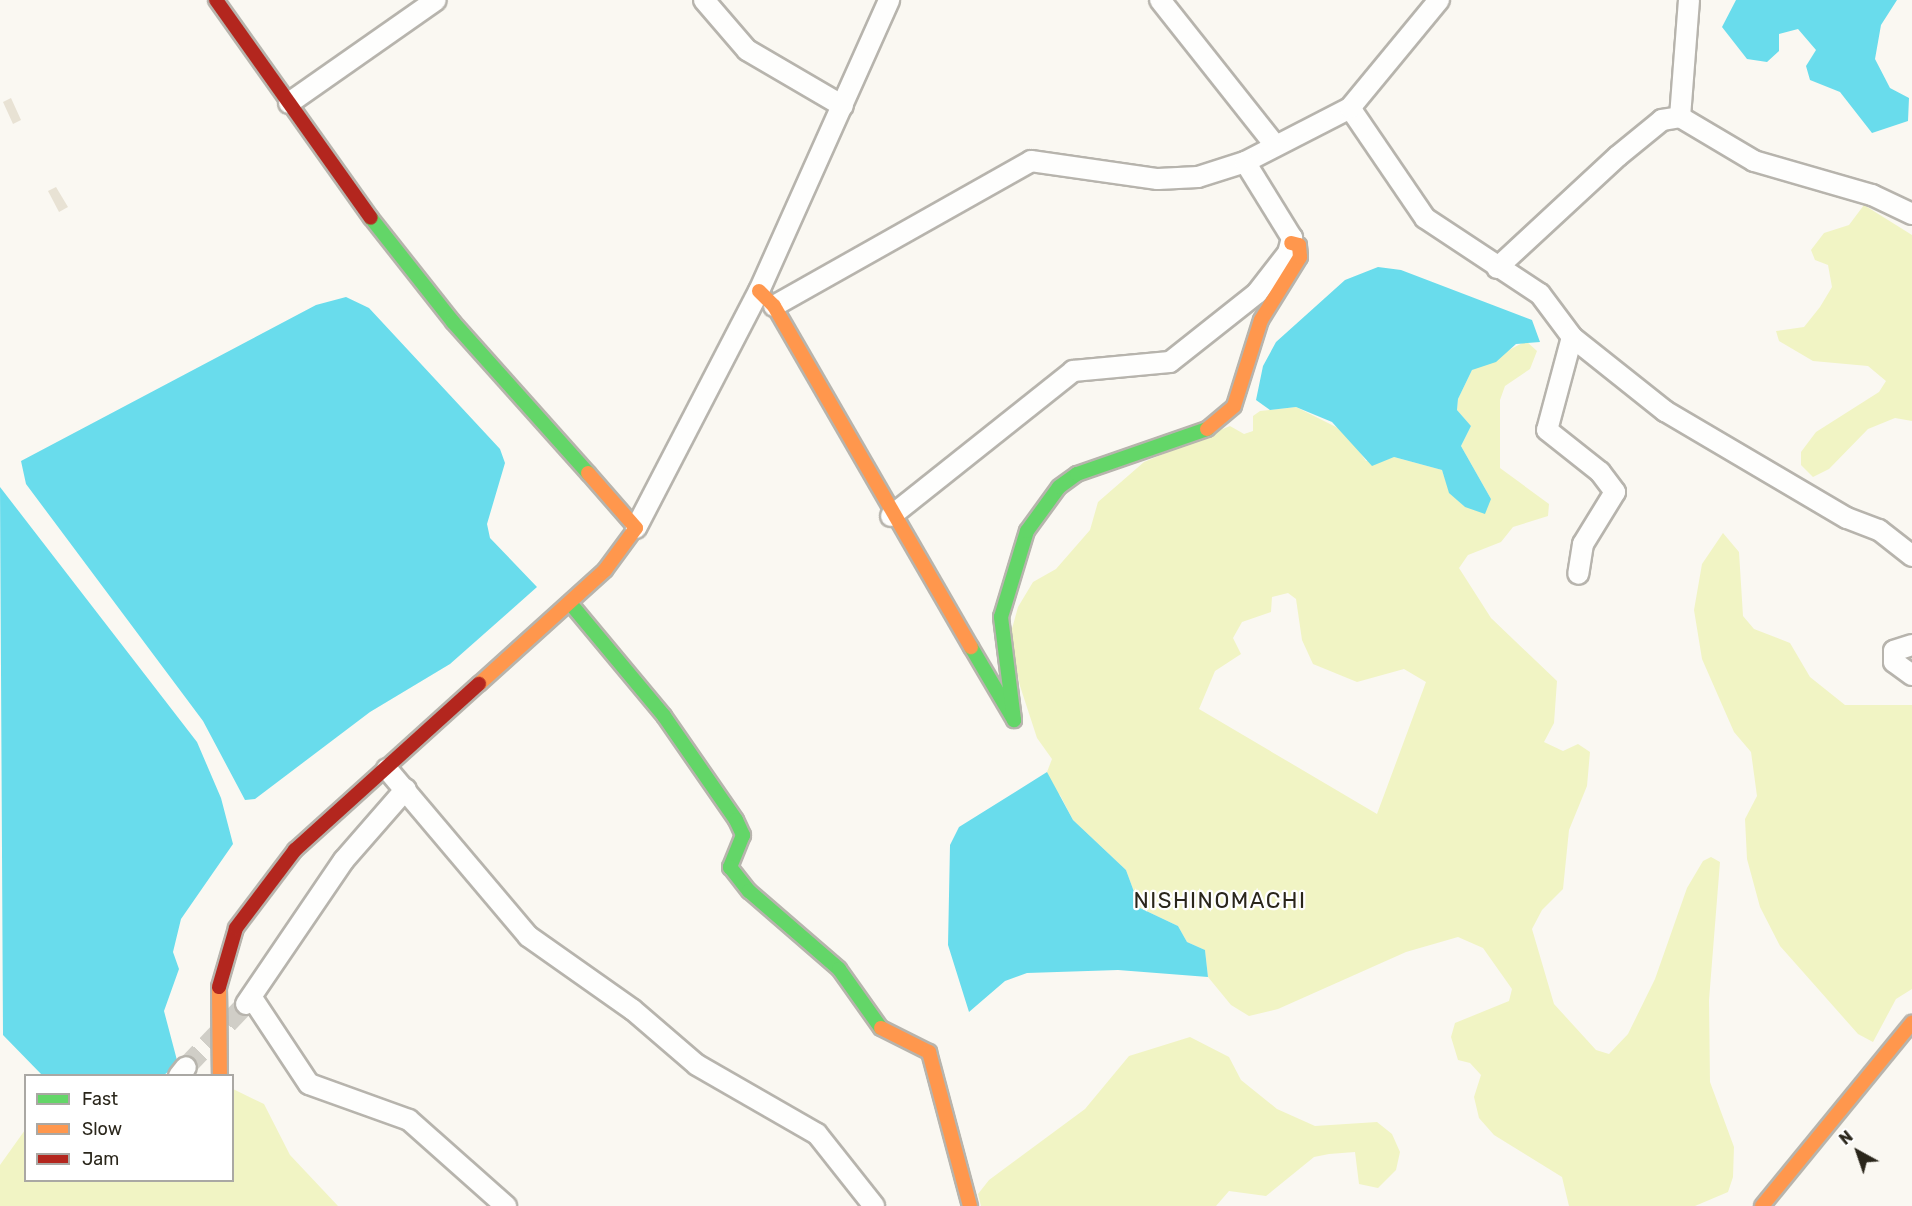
<!DOCTYPE html>
<style>
body{margin:0}
#map{position:relative;width:1912px;height:1206px;overflow:hidden;background:#faf8f2;font-family:Rubik,sans-serif}
div>[style]{position:absolute}
.green>*{inset:0;background:#f1f4c4}
.water>*{inset:0;background:#69dcec}
.building>*{inset:0;background:#e8e2d4}
.street-tunnel>*{height:20px;margin-top:-10px;transform-origin:0;background:repeating-linear-gradient(90deg,#d0cec7 0 20px,transparent 0 30px)}
.roads{filter:drop-shadow(2px 0 #b7b4ad) drop-shadow(-2px 0 #b7b4ad) drop-shadow(0 2px #b7b4ad) drop-shadow(0 -2px #b7b4ad)}
.street>*{height:20px;margin:-10px;padding:0 10px;transform-origin:10px;border-radius:10px;background:#fefefd}
.fast>*{height:14px;margin:-7px;padding:0 7px;transform-origin:7px;border-radius:7px;background:#63d668}
.slow>*{height:14px;margin:-7px;padding:0 7px;transform-origin:7px;border-radius:7px;background:#ff974d}
.jam>*{height:14px;margin:-7px;padding:0 7px;transform-origin:7px;border-radius:7px;background:#b3261e}
span{translate:-50% -50%;white-space:nowrap;text-align:center;line-height:1.15;-webkit-text-stroke:4.5px #fff;paint-order:stroke}
.quarter-label{font-size:22px;color:#2a261b;letter-spacing:1.5px}
.legend{position:absolute;left:24px;top:1074px;width:210px;height:108px;box-sizing:border-box;background:#fff;border:2px solid #aaa8a4;margin:0;padding:8px 10px;list-style:none;font-size:18px;color:#2a261b}
.legend li{display:flex;align-items:center;gap:12px;height:30px}
.legend b{width:30px;border:2px solid #aaa8a4}
.north{position:absolute;left:1828px;top:1122px;width:60px;height:60px;-webkit-text-stroke:4px #fff;paint-order:stroke;rotate:320deg;font-size:16px;font-weight:700;line-height:24px;text-align:center;color:#2a261b}
.north::after{content:'';display:block;margin:auto;width:21px;height:27px;background:#2a261b;clip-path:polygon(50% 0,100% 100%,50% 72%,0 100%)}
</style>
<div id="map">
<div class="green">
<i style="clip-path:polygon(1864px 205px,1912px 235px,1912px 421px,1895px 418px,1868px 429px,1829px 469px,1813px 477px,1801px 465px,1801px 452px,1816px 432px,1879px 392px,1886px 381px,1868px 366px,1813px 361px,1779px 341px,1776px 331px,1804px 327px,1820px 307px,1832px 287px,1828px 265px,1815px 260px,1811px 250px,1824px 233px,1849px 225px)"></i>
<i style="clip-path:polygon(evenodd,1526px 341px,1537px 351px,1530px 369px,1505px 386px,1500px 400px,1500px 468px,1549px 504px,1548px 516px,1513px 527px,1501px 542px,1468px 555px,1459px 568px,1491px 618px,1557px 681px,1554px 723px,1544px 742px,1563px 751px,1578px 744px,1590px 752px,1587px 786px,1569px 830px,1563px 889px,1542px 910px,1532px 929px,1554px 1004px,1596px 1050px,1609px 1054px,1628px 1034px,1655px 979px,1687px 888px,1703px 861px,1711px 857px,1720px 862px,1709px 1000px,1710px 1082px,1734px 1147px,1733px 1177px,1728px 1192px,1695px 1206px,1569px 1206px,1562px 1177px,1494px 1135px,1479px 1118px,1474px 1097px,1481px 1075px,1470px 1063px,1458px 1060px,1451px 1037px,1455px 1023px,1509px 1001px,1512px 989px,1483px 948px,1458px 937px,1406px 952px,1278px 1009px,1249px 1016px,1231px 1005px,1208px 977px,1205px 950px,1187px 942px,1178px 926px,1140px 908px,1126px 870px,1073px 820px,1060px 795px,1053px 791px,1047px 772px,1052px 759px,1037px 738px,1020px 686px,1010px 636px,1018px 607px,1033px 582px,1056px 569px,1090px 530px,1098px 502px,1144px 462px,1230px 426px,1244px 434px,1253px 431px,1253px 416px,1260px 411px,1296px 407px,1346px 432px,1366px 461px,1394px 457px,1442px 470px,1450px 493px,1465px 507px,1491px 499px,1461px 446px,1471px 426px,1457px 410px,1458px 399px,1472px 370px,1526px 341px,1288px 593px,1296px 599px,1302px 640px,1313px 664px,1357px 682px,1404px 669px,1426px 682px,1377px 814px,1199px 709px,1215px 671px,1241px 654px,1233px 638px,1242px 622px,1271px 612px,1272px 597px,1288px 593px)"></i>
<i style="clip-path:polygon(1723px 533px,1739px 552px,1743px 616px,1754px 629px,1790px 643px,1810px 677px,1845px 705px,1912px 705px,1912px 989px,1896px 999px,1873px 1042px,1858px 1034px,1780px 946px,1760px 907px,1747px 859px,1745px 819px,1757px 796px,1751px 752px,1734px 732px,1702px 659px,1694px 610px,1702px 564px)"></i>
<i style="clip-path:polygon(1190px 1037px,1229px 1057px,1241px 1080px,1277px 1109px,1315px 1126px,1377px 1122px,1392px 1134px,1400px 1152px,1396px 1170px,1378px 1188px,1359px 1184px,1355px 1152px,1329px 1154px,1314px 1157px,1266px 1196px,1229px 1191px,1216px 1206px,981px 1206px,978px 1194px,989px 1180px,1085px 1109px,1129px 1056px)"></i>
<i style="clip-path:polygon(233px 1089px,264px 1104px,290px 1155px,338px 1206px,0 1206px,0 1165px,25px 1130px,26px 1180px,232px 1180px)"></i>
</div>
<div class="water">
<i style="clip-path:polygon(1736px 0,1897px 0,1881px 25px,1875px 59px,1890px 88px,1909px 98px,1908px 121px,1872px 133px,1840px 92px,1810px 80px,1806px 66px,1816px 50px,1798px 29px,1779px 34px,1779px 51px,1767px 62px,1747px 59px,1722px 27px)"></i>
<i style="clip-path:polygon(1378px 267px,1401px 270px,1532px 320px,1540px 342px,1516px 344px,1496px 362px,1472px 370px,1458px 399px,1457px 410px,1471px 426px,1461px 446px,1491px 499px,1485px 514px,1465px 507px,1449px 493px,1442px 470px,1394px 457px,1372px 466px,1332px 422px,1296px 407px,1270px 410px,1256px 400px,1263px 366px,1276px 342px,1345px 280px)"></i>
<i style="clip-path:polygon(346px 297px,369px 308px,500px 449px,505px 463px,487px 524px,490px 538px,537px 587px,450px 664px,370px 712px,255px 799px,245px 800px,203px 721px,26px 484px,21px 461px,316px 305px)"></i>
<i style="clip-path:polygon(0 487px,197px 742px,221px 798px,233px 844px,181px 919px,173px 952px,179px 969px,164px 1011px,178px 1064px,164px 1075px,42px 1075px,3px 1035px)"></i>
<i style="clip-path:polygon(1047px 772px,1073px 820px,1126px 870px,1140px 908px,1178px 926px,1187px 942px,1205px 950px,1208px 977px,1118px 970px,1027px 973px,1005px 981px,969px 1012px,948px 945px,950px 845px,959px 827px)"></i>
</div>
<div class="building">
<i style="clip-path:polygon(11px 98px,21px 120px,13px 124px,3px 102px)"></i>
<i style="clip-path:polygon(56px 187px,68px 207px,59px 212px,48px 191px)"></i>
</div>
<div class="street-tunnel">
<i style="left:186px;top:1067px;width:87px;rotate:-46.4deg"></i>
</div>
<div class="roads">
<div class="street">
<i style="left:704px;top:0;width:66px;rotate:49.3deg"></i>
<i style="left:747px;top:50px;width:111px;rotate:30.3deg"></i>
<i style="left:1160px;top:0;width:184px;rotate:51.6deg"></i>
<i style="left:289px;top:103px;width:179px;rotate:-35deg"></i>
<i style="left:1350px;top:108px;width:133px;rotate:55.7deg"></i>
<i style="left:1425px;top:218px;width:138px;rotate:33.5deg"></i>
<i style="left:1540px;top:294px;width:54px;rotate:53.3deg"></i>
<i style="left:1572px;top:337px;width:119px;rotate:38.5deg"></i>
<i style="left:1665px;top:411px;width:211px;rotate:30.5deg"></i>
<i style="left:1847px;top:518px;width:34px;rotate:21deg"></i>
<i style="left:1879px;top:530px;width:42px;rotate:38.2deg"></i>
<i style="left:1680px;top:117px;width:117px;rotate:-85.6deg"></i>
<i style="left:1497px;top:268px;width:165px;rotate:-42.8deg"></i>
<i style="left:1618px;top:156px;width:57px;rotate:-39.3deg"></i>
<i style="left:1662px;top:120px;width:18px;rotate:-9deg"></i>
<i style="left:1680px;top:117px;width:86px;rotate:30.7deg"></i>
<i style="left:1754px;top:161px;width:123px;rotate:16.1deg"></i>
<i style="left:1872px;top:195px;width:44px;rotate:25.4deg"></i>
<i style="left:774px;top:306px;width:295px;rotate:-29.4deg"></i>
<i style="left:1031px;top:161px;width:128px;rotate:8.1deg"></i>
<i style="left:1158px;top:179px;width:40px;rotate:-2.9deg"></i>
<i style="left:1198px;top:177px;width:49px;rotate:-17.7deg"></i>
<i style="left:1245px;top:162px;width:118px;rotate:-27.2deg"></i>
<i style="left:1350px;top:108px;width:140px;rotate:-50.5deg"></i>
<i style="left:1572px;top:337px;width:96px;rotate:105deg"></i>
<i style="left:1547px;top:430px;width:68px;rotate:38.4deg"></i>
<i style="left:1600px;top:472px;width:25px;rotate:53deg"></i>
<i style="left:1615px;top:492px;width:61px;rotate:121.6deg"></i>
<i style="left:1583px;top:544px;width:30px;rotate:99deg"></i>
<i style="left:891px;top:516px;width:233px;rotate:-38.5deg"></i>
<i style="left:1073px;top:371px;width:97px;rotate:-5.3deg"></i>
<i style="left:1170px;top:362px;width:111px;rotate:-38.4deg"></i>
<i style="left:1257px;top:293px;width:51px;rotate:-52.2deg"></i>
<i style="left:1288px;top:253px;width:16px;rotate:-75deg"></i>
<i style="left:1292px;top:238px;width:89px;rotate:-121.7deg"></i>
<i style="left:636px;top:528px;width:267px;rotate:-62.6deg"></i>
<i style="left:759px;top:291px;width:319px;rotate:-65.9deg"></i>
<i style="left:1912px;top:645px;width:19px;rotate:162deg"></i>
<i style="left:1894px;top:651px;width:11px;rotate:90deg"></i>
<i style="left:1894px;top:662px;width:22px;rotate:36deg"></i>
<i style="left:387px;top:769px;width:219px;rotate:49.8deg"></i>
<i style="left:528px;top:936px;width:128px;rotate:35.2deg"></i>
<i style="left:633px;top:1010px;width:84px;rotate:40.7deg"></i>
<i style="left:697px;top:1065px;width:138px;rotate:29.9deg"></i>
<i style="left:817px;top:1134px;width:92px;rotate:51.6deg"></i>
<i style="left:252px;top:998px;width:103px;rotate:56.5deg"></i>
<i style="left:309px;top:1084px;width:106px;rotate:19.8deg"></i>
<i style="left:409px;top:1120px;width:130px;rotate:41.6deg"></i>
<i style="left:246px;top:1004px;width:174px;rotate:-55.8deg"></i>
<i style="left:344px;top:860px;width:94px;rotate:-48.9deg"></i>
<i style="left:179px;top:1076px;width:11px;rotate:-52deg"></i>
</div>
<div class="fast">
<i style="left:371px;top:218px;width:132px;rotate:51.7deg"></i>
<i style="left:453px;top:322px;width:203px;rotate:48.2deg"></i>
<i style="left:570px;top:603px;width:147px;rotate:50.2deg"></i>
<i style="left:664px;top:716px;width:126px;rotate:55.3deg"></i>
<i style="left:736px;top:820px;width:17px;rotate:65deg"></i>
<i style="left:743px;top:835px;width:35px;rotate:112deg"></i>
<i style="left:730px;top:867px;width:31px;rotate:52deg"></i>
<i style="left:749px;top:891px;width:119px;rotate:40.9deg"></i>
<i style="left:839px;top:969px;width:72px;rotate:54.6deg"></i>
<i style="left:971px;top:647px;width:85px;rotate:59.5deg"></i>
<i style="left:1014px;top:720px;width:104px;rotate:-97.2deg"></i>
<i style="left:1001px;top:617px;width:90px;rotate:-73.2deg"></i>
<i style="left:1027px;top:531px;width:54px;rotate:-54deg"></i>
<i style="left:1059px;top:487px;width:22px;rotate:-36deg"></i>
<i style="left:1077px;top:474px;width:138px;rotate:-19.1deg"></i>
</div>
<div class="slow">
<i style="left:759px;top:291px;width:21px;rotate:45deg"></i>
<i style="left:774px;top:306px;width:394px;rotate:60deg"></i>
<i style="left:1207px;top:429px;width:35px;rotate:-40deg"></i>
<i style="left:1234px;top:406px;width:90px;rotate:-72.6deg"></i>
<i style="left:1261px;top:320px;width:74px;rotate:-58.2deg"></i>
<i style="left:1300px;top:257px;width:12px;rotate:-95deg"></i>
<i style="left:1299px;top:245px;width:8px;rotate:-166deg"></i>
<i style="left:479px;top:684px;width:170px;rotate:-42.1deg"></i>
<i style="left:605px;top:570px;width:52px;rotate:-53.6deg"></i>
<i style="left:636px;top:528px;width:73px;rotate:-131.1deg"></i>
<i style="left:219px;top:987px;width:89px;rotate:89.4deg"></i>
<i style="left:881px;top:1028px;width:54px;rotate:26.6deg"></i>
<i style="left:929px;top:1052px;width:159px;rotate:75.1deg"></i>
<i style="left:1762px;top:1206px;width:237px;rotate:-50.7deg"></i>
</div>
<div class="jam">
<i style="left:216px;top:0;width:267px;rotate:54.6deg"></i>
<i style="left:219px;top:987px;width:61px;rotate:-73.9deg"></i>
<i style="left:236px;top:928px;width:98px;rotate:-52.9deg"></i>
<i style="left:295px;top:850px;width:248px;rotate:-42.1deg"></i>
</div>
</div>
<div class="quarter-label">
<span style="left:1220px;top:901px">NISHINOMACHI</span>
</div>
<ul class="legend">
<li><b style="height:8px;background:#63d668"></b>Fast</li>
<li><b style="height:8px;background:#ff974d"></b>Slow</li>
<li><b style="height:8px;background:#b3261e"></b>Jam</li>
</ul>
<div class="north">N</div>
</div>
